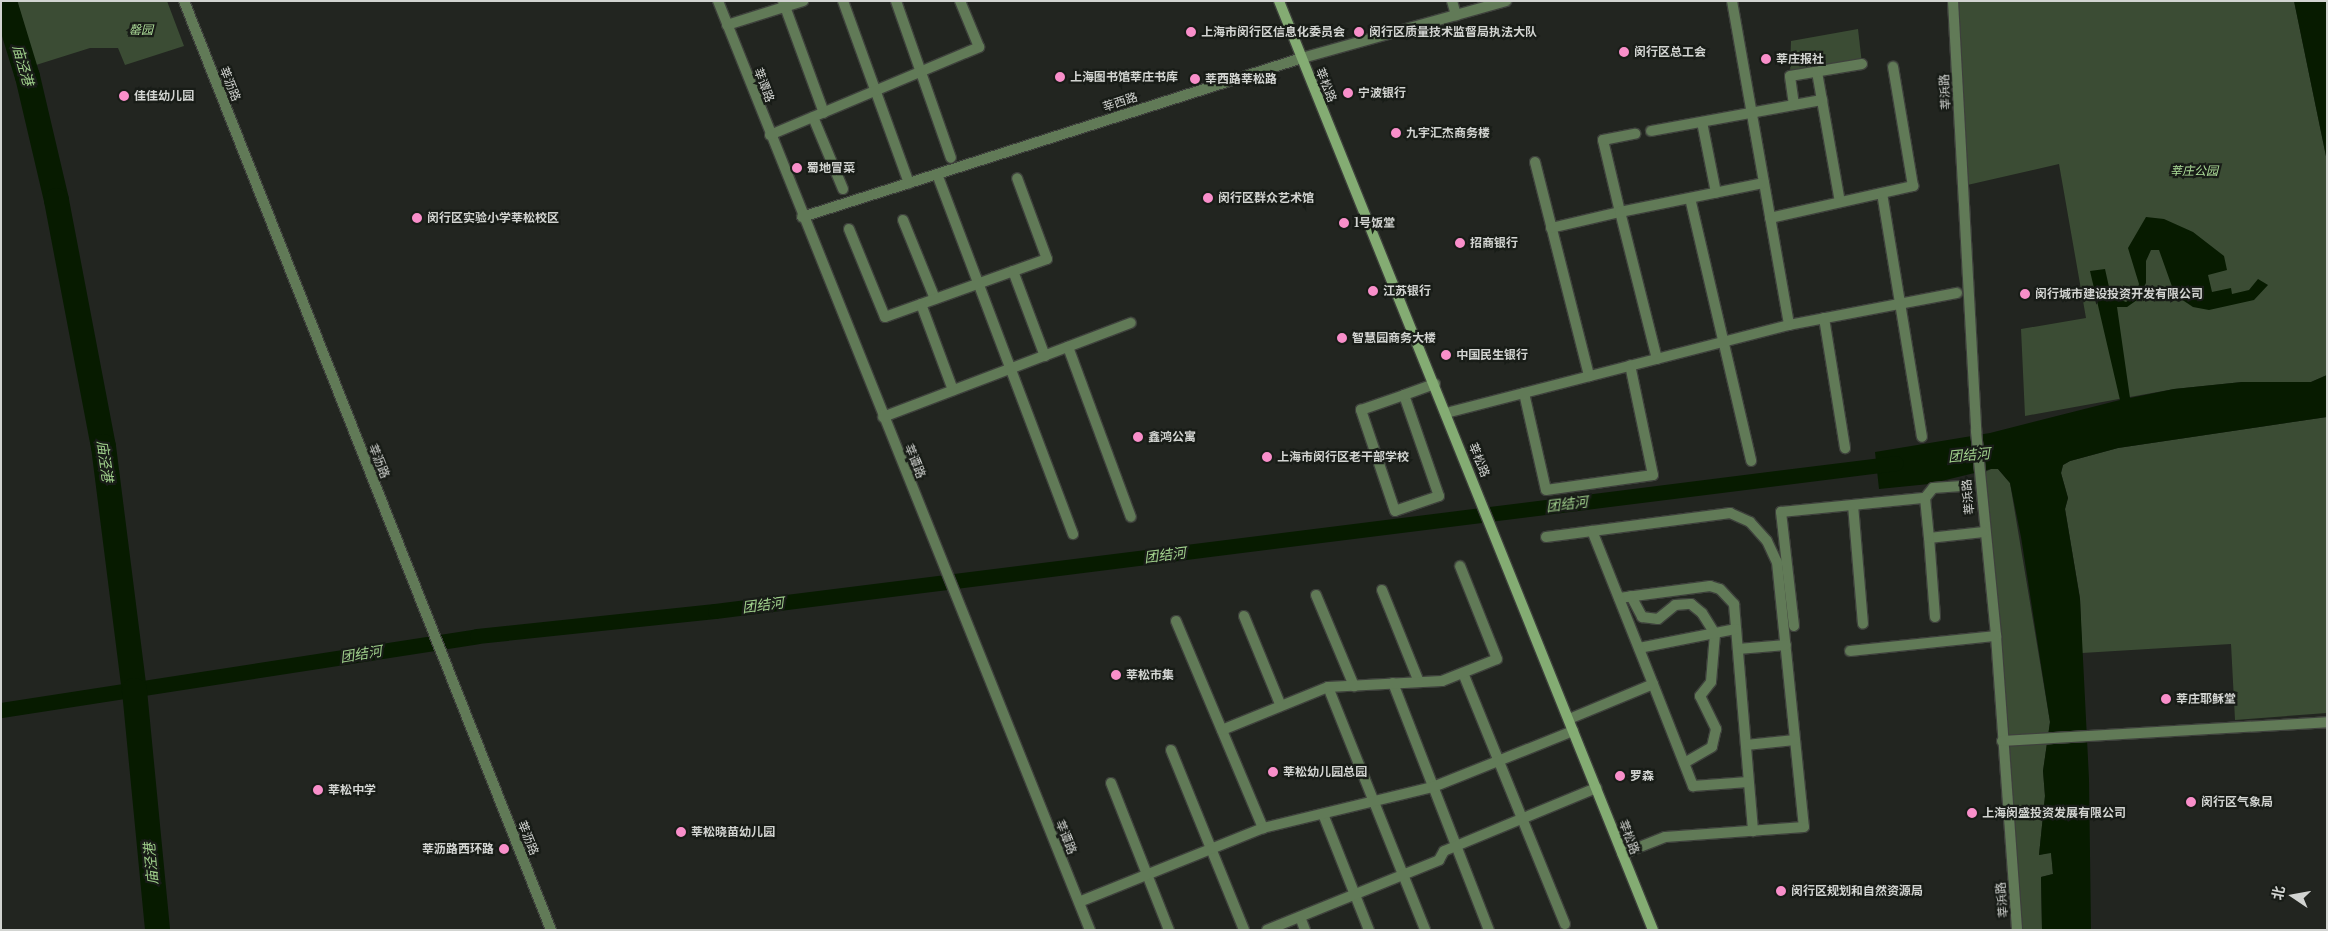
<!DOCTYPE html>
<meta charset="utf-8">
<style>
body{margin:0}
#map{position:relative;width:2328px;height:931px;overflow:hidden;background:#222520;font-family:"Libre Baskerville","Noto Sans SC",serif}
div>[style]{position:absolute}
.green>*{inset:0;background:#3b4c34}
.water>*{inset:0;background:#071b00}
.canal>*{height:15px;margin:-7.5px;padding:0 7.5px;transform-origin:7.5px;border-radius:7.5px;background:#071b00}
.river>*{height:25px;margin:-12.5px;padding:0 12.5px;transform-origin:12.5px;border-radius:12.5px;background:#071b00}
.roads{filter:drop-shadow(1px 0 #3e413c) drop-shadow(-1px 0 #3e413c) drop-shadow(0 1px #3e413c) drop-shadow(0 -1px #3e413c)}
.minor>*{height:10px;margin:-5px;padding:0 5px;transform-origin:5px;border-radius:5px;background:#617a57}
.secondary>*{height:10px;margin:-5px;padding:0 5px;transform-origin:5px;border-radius:5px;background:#84ac73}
.dots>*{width:14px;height:14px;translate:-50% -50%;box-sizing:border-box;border:2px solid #181c17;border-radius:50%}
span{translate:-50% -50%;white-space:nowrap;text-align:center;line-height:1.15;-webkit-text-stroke:4.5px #181c17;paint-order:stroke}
.park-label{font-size:12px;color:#aede9a;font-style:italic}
.poi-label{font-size:12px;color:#d2d4d1;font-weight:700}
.left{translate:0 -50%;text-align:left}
.right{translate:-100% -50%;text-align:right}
.street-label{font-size:12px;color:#d2d4d1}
.water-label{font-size:14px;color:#9fcf8b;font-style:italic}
.frame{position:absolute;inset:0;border:2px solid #d2d4d1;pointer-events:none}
.north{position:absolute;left:2268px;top:871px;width:50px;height:50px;-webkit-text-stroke:4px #181c17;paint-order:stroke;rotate:282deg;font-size:14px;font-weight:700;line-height:20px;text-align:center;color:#d2d4d1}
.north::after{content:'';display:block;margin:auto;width:18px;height:22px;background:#d2d4d1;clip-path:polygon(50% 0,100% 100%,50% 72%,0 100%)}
</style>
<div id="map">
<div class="green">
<i style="clip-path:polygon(17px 1px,167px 1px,184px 46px,125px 65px,118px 48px,90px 48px,36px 65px)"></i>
<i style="clip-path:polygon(1953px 1px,2294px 1px,2327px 161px,2327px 375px,2311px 382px,2242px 382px,2174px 389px,2025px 416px,2021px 329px,2086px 318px,2059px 164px,1963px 186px)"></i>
<i style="clip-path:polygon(1858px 29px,1862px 64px,1790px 76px,1791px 41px)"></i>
<i style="clip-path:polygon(2327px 417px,2327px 713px,2235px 720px,2231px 644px,2082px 653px,2080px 598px,2065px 509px,2068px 498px,2061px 473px,2063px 465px,2070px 461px,2118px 448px)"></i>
<i style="clip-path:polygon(1991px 469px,1998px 469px,2010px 483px,2050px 722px,2043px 771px,2045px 796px,2039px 855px,2051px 852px,2053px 874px,2041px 877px,2042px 930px,2017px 930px,1979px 475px)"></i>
</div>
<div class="water">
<i style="clip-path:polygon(2294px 1px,2327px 1px,2327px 161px)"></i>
<i style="clip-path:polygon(2146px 217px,2164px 219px,2193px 232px,2224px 256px,2227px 270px,2208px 275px,2212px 292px,2231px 288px,2232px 294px,2249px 290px,2258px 279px,2268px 285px,2254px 300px,2209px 310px,2193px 307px,2175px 295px,2159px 250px,2151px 250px,2146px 261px,2146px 283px,2137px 300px,2127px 307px,2117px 307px,2130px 398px,2174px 389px,2242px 382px,2311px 382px,2327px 375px,2327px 417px,2118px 448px,2070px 461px,2063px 465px,2061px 473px,2068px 498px,2065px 509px,2080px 599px,2089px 779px,2091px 930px,2042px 930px,2041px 877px,2053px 874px,2051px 853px,2039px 855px,2045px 796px,2043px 771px,2050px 722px,2021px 537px,2010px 483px,1998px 469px,1991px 469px,1929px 484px,1879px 489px,1875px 452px,1990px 433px,2120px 400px,2090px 271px,2105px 269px,2111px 296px,2126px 302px,2136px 295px,2139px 284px,2128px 248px)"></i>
</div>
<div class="canal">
<i style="left:1px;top:710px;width:482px;rotate:-8.8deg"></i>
<i style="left:477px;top:636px;width:239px;rotate:-6deg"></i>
<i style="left:715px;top:611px;width:1190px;rotate:-7.14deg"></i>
</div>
<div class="river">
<i style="left:4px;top:1px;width:78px;rotate:73deg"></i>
<i style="left:27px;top:76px;width:127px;rotate:76.8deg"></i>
<i style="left:56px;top:200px;width:250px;rotate:79.2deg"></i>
<i style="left:103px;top:446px;width:246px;rotate:82.8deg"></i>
<i style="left:134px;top:690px;width:241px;rotate:84.5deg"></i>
</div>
<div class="roads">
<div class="minor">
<i style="left:184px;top:1px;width:999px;rotate:68.44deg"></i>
<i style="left:718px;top:1px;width:1001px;rotate:68.18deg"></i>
<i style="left:783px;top:1px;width:119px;rotate:69.9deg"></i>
<i style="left:843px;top:1px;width:194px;rotate:70.1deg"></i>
<i style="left:896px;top:1px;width:166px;rotate:70.7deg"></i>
<i style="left:1452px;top:1px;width:15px;rotate:74deg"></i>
<i style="left:1732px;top:1px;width:329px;rotate:80deg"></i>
<i style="left:1953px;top:1px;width:431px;rotate:86.9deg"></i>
<i style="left:1976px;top:431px;width:206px;rotate:84.4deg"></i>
<i style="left:1996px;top:636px;width:295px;rotate:85.9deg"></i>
<i style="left:727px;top:25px;width:80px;rotate:-17.5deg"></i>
<i style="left:1817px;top:72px;width:132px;rotate:80deg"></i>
<i style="left:1794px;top:105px;width:29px;rotate:-98deg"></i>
<i style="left:1790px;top:76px;width:73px;rotate:-9.5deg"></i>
<i style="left:813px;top:117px;width:78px;rotate:67.4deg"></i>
<i style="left:1702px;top:122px;width:72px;rotate:78.8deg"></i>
<i style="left:1651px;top:131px;width:174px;rotate:-10.3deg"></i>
<i style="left:770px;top:135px;width:227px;rotate:-22.8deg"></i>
<i style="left:979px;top:47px;width:50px;rotate:-112.4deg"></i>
<i style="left:1535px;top:162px;width:221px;rotate:75.8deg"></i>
<i style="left:937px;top:174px;width:385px;rotate:69.3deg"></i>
<i style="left:1882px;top:193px;width:247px;rotate:80.7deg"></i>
<i style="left:1690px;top:198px;width:270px;rotate:76.9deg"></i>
<i style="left:802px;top:217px;width:525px;rotate:-17.64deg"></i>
<i style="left:1302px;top:58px;width:212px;rotate:-15.6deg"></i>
<i style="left:1770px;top:218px;width:147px;rotate:-12.6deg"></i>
<i style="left:1913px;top:186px;width:121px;rotate:-99.5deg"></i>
<i style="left:903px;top:220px;width:85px;rotate:67.9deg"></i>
<i style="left:1551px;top:228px;width:71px;rotate:-13.1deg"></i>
<i style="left:1620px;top:212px;width:74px;rotate:-103.3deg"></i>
<i style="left:1603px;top:140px;width:33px;rotate:-11deg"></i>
<i style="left:849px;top:229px;width:95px;rotate:67.8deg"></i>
<i style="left:885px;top:317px;width:172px;rotate:-19.7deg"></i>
<i style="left:1047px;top:259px;width:86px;rotate:-110.3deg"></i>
<i style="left:1013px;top:271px;width:91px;rotate:69.4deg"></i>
<i style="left:921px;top:304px;width:92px;rotate:69.6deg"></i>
<i style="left:1824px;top:318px;width:132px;rotate:80.8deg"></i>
<i style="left:1068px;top:347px;width:181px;rotate:69.7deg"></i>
<i style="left:1657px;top:359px;width:152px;rotate:-104.1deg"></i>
<i style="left:1620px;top:212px;width:147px;rotate:-11.4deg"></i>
<i style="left:1524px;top:393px;width:99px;rotate:77.2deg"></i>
<i style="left:1546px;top:490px;width:108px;rotate:-8deg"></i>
<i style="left:1653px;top:475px;width:112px;rotate:-101.8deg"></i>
<i style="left:1404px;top:395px;width:107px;rotate:70.9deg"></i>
<i style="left:1439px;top:496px;width:46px;rotate:161.2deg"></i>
<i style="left:1395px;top:511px;width:107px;rotate:-108.6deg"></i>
<i style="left:1361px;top:410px;width:46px;rotate:-19.2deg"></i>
<i style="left:1404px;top:395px;width:33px;rotate:-20deg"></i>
<i style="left:1446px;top:413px;width:354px;rotate:-14.4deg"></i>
<i style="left:1789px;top:325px;width:171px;rotate:-10.8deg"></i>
<i style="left:883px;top:417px;width:265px;rotate:-20.8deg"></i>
<i style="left:1925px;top:498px;width:13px;rotate:-51deg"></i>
<i style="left:1933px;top:488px;width:29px;rotate:-4deg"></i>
<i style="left:1853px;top:505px;width:119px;rotate:85.2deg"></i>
<i style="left:1546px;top:537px;width:186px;rotate:-7.4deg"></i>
<i style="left:1730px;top:513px;width:22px;rotate:24deg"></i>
<i style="left:1750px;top:522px;width:25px;rotate:48deg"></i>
<i style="left:1767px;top:541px;width:23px;rotate:65deg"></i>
<i style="left:1777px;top:562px;width:266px;rotate:84.2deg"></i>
<i style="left:1804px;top:827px;width:139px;rotate:175.9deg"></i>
<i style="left:1665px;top:837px;width:46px;rotate:158.4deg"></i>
<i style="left:1382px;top:590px;width:99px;rotate:68.1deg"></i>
<i style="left:1316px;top:595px;width:99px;rotate:67.3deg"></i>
<i style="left:1631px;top:596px;width:24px;rotate:62deg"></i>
<i style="left:1642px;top:617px;width:16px;rotate:7deg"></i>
<i style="left:1658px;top:619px;width:22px;rotate:-39deg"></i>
<i style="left:1675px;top:605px;width:16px;rotate:-4deg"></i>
<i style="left:1691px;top:604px;width:14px;rotate:39deg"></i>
<i style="left:1702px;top:613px;width:25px;rotate:58deg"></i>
<i style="left:1715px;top:634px;width:48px;rotate:94.8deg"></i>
<i style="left:1711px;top:682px;width:18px;rotate:128deg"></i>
<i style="left:1700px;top:696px;width:37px;rotate:64deg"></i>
<i style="left:1716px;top:729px;width:18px;rotate:103deg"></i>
<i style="left:1712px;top:747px;width:32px;rotate:150deg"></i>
<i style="left:1619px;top:598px;width:92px;rotate:-7.5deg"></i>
<i style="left:1710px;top:586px;width:10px;rotate:17deg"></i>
<i style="left:1720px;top:589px;width:21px;rotate:47deg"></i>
<i style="left:1734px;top:604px;width:228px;rotate:85.2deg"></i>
<i style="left:1244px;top:616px;width:97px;rotate:67.7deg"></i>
<i style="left:1935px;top:617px;width:79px;rotate:-94.3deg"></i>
<i style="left:1929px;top:538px;width:55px;rotate:-6.2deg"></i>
<i style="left:1176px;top:621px;width:225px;rotate:67.2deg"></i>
<i style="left:1794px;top:626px;width:115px;rotate:-96.5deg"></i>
<i style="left:1781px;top:512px;width:145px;rotate:-5.6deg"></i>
<i style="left:1925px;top:498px;width:40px;rotate:84.3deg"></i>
<i style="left:1639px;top:648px;width:99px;rotate:-11.1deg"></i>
<i style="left:1738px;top:649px;width:48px;rotate:-4.8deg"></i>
<i style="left:1850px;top:651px;width:147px;rotate:-5.9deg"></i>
<i style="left:1463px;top:673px;width:271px;rotate:67.9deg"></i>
<i style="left:1393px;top:683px;width:265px;rotate:68.8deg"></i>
<i style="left:1653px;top:684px;width:110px;rotate:68.6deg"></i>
<i style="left:1693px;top:786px;width:55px;rotate:-4.2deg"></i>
<i style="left:1328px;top:687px;width:262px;rotate:68.2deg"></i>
<i style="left:1569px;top:719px;width:91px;rotate:-22.6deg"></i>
<i style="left:1653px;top:684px;width:165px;rotate:-111.7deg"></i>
<i style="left:1222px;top:730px;width:114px;rotate:-22.1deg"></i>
<i style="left:1328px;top:687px;width:114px;rotate:-3deg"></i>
<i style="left:1442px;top:681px;width:59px;rotate:-21.8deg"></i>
<i style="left:1497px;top:659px;width:100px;rotate:-111.7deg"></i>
<i style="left:2002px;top:741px;width:326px;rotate:-3.3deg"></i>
<i style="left:1746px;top:745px;width:49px;rotate:-5.8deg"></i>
<i style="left:1171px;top:750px;width:194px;rotate:67.9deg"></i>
<i style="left:1111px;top:783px;width:158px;rotate:68.5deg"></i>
<i style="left:1323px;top:814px;width:125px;rotate:68.4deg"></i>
<i style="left:1079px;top:902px;width:198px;rotate:-21.9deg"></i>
<i style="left:1263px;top:828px;width:175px;rotate:-13.6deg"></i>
<i style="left:1433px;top:787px;width:151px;rotate:-21.8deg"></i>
<i style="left:1300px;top:917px;width:14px;rotate:69deg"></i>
<i style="left:1267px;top:930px;width:186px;rotate:-22.1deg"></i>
<i style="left:1439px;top:860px;width:10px;rotate:-61deg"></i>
<i style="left:1444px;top:851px;width:165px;rotate:-22.5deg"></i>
</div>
<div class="secondary">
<i style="left:1279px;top:1px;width:1001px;rotate:68.07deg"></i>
</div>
</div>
<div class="dots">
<i style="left:1191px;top:32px;background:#f98fca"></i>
<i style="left:1359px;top:32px;background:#f98fca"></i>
<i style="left:1624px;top:52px;background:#f98fca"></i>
<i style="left:1766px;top:59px;background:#f98fca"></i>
<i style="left:1060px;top:77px;background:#f98fca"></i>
<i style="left:1195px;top:79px;background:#f98fca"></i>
<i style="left:1348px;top:93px;background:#f98fca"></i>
<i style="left:124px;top:96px;background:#f98fca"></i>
<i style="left:1396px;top:133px;background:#f98fca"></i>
<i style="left:797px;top:168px;background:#f98fca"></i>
<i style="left:1208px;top:198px;background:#f98fca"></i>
<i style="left:417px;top:218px;background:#f98fca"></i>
<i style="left:1344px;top:223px;background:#f98fca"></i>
<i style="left:1460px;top:243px;background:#f98fca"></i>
<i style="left:1373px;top:291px;background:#f98fca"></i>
<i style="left:2025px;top:294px;background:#f98fca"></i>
<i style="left:1342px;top:338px;background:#f98fca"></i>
<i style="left:1446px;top:355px;background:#f98fca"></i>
<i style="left:1138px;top:437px;background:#f98fca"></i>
<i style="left:1267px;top:457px;background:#f98fca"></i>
<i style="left:1116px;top:675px;background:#f98fca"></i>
<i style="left:2166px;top:699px;background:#f98fca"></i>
<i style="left:1273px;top:772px;background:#f98fca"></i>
<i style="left:1620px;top:776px;background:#f98fca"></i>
<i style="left:318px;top:790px;background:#f98fca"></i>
<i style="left:2191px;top:802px;background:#f98fca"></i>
<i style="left:1972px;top:813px;background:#f98fca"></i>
<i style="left:681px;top:832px;background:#f98fca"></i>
<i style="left:504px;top:849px;background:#f98fca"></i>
<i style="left:1781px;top:891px;background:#f98fca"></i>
</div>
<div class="park-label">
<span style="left:141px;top:30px">罄园</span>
<span style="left:2194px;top:171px">莘庄公园</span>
</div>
<div class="poi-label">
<span class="left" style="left:1201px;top:32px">上海市闵行区信息化委员会</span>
<span class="left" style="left:1369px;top:32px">闵行区质量技术监督局执法大队</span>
<span class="left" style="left:1634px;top:52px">闵行区总工会</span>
<span class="left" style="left:1776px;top:59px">莘庄报社</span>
<span class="left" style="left:1070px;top:77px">上海图书馆莘庄书库</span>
<span class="left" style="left:1205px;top:79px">莘西路莘松路</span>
<span class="left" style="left:1358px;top:93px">宁波银行</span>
<span class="left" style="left:134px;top:96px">佳佳幼儿园</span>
<span class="left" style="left:1406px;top:133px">九宇汇杰商务楼</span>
<span class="left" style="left:807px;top:168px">蜀地冒菜</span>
<span class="left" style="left:1218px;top:198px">闵行区群众艺术馆</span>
<span class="left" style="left:427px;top:218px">闵行区实验小学莘松校区</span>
<span class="left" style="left:1354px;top:223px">1号饭堂</span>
<span class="left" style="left:1470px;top:243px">招商银行</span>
<span class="left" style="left:1383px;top:291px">江苏银行</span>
<span class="left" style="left:2035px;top:294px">闵行城市建设投资开发有限公司</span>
<span class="left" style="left:1352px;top:338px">智慧园商务大楼</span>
<span class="left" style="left:1456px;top:355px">中国民生银行</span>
<span class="left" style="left:1148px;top:437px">鑫鸿公寓</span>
<span class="left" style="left:1277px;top:457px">上海市闵行区老干部学校</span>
<span class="left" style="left:1126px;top:675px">莘松市集</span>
<span class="left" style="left:2176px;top:699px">莘庄耶稣堂</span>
<span class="left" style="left:1283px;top:772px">莘松幼儿园总园</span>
<span class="left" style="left:1630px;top:776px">罗森</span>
<span class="left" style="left:328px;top:790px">莘松中学</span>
<span class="left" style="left:2201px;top:802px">闵行区气象局</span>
<span class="left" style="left:1982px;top:813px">上海闵盛投资发展有限公司</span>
<span class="left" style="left:691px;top:832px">莘松晓苗幼儿园</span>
<span class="right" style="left:494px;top:849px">莘沥路西环路</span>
<span class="left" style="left:1791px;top:891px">闵行区规划和自然资源局</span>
</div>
<div class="street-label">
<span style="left:230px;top:84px;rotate:68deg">莘沥路</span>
<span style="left:764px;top:85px;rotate:69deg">莘谭路</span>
<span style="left:1326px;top:85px;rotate:68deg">莘松路</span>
<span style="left:1945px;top:92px;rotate:-93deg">莘浜路</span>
<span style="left:1120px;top:102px;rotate:-18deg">莘西路</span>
<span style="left:1479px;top:460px;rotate:68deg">莘松路</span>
<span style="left:379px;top:461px;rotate:68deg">莘沥路</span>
<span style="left:915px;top:461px;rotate:68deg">莘谭路</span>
<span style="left:1968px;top:497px;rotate:-95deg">莘浜路</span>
<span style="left:1066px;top:837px;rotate:68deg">莘谭路</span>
<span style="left:1629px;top:837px;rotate:69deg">莘松路</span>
<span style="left:528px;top:838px;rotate:68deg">莘沥路</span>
<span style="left:2002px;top:900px;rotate:-95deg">莘浜路</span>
</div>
<div class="water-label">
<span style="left:23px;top:65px;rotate:74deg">庙泾港</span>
<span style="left:1969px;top:455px;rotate:-5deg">团结河</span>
<span style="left:105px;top:461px;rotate:82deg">庙泾港</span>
<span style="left:1567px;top:504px;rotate:-7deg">团结河</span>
<span style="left:1165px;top:555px;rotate:-7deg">团结河</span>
<span style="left:763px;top:605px;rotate:-7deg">团结河</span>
<span style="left:361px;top:654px;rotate:-9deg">团结河</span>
<span style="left:151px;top:864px;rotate:-95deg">庙泾港</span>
</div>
<div class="frame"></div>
<div class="north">北</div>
</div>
